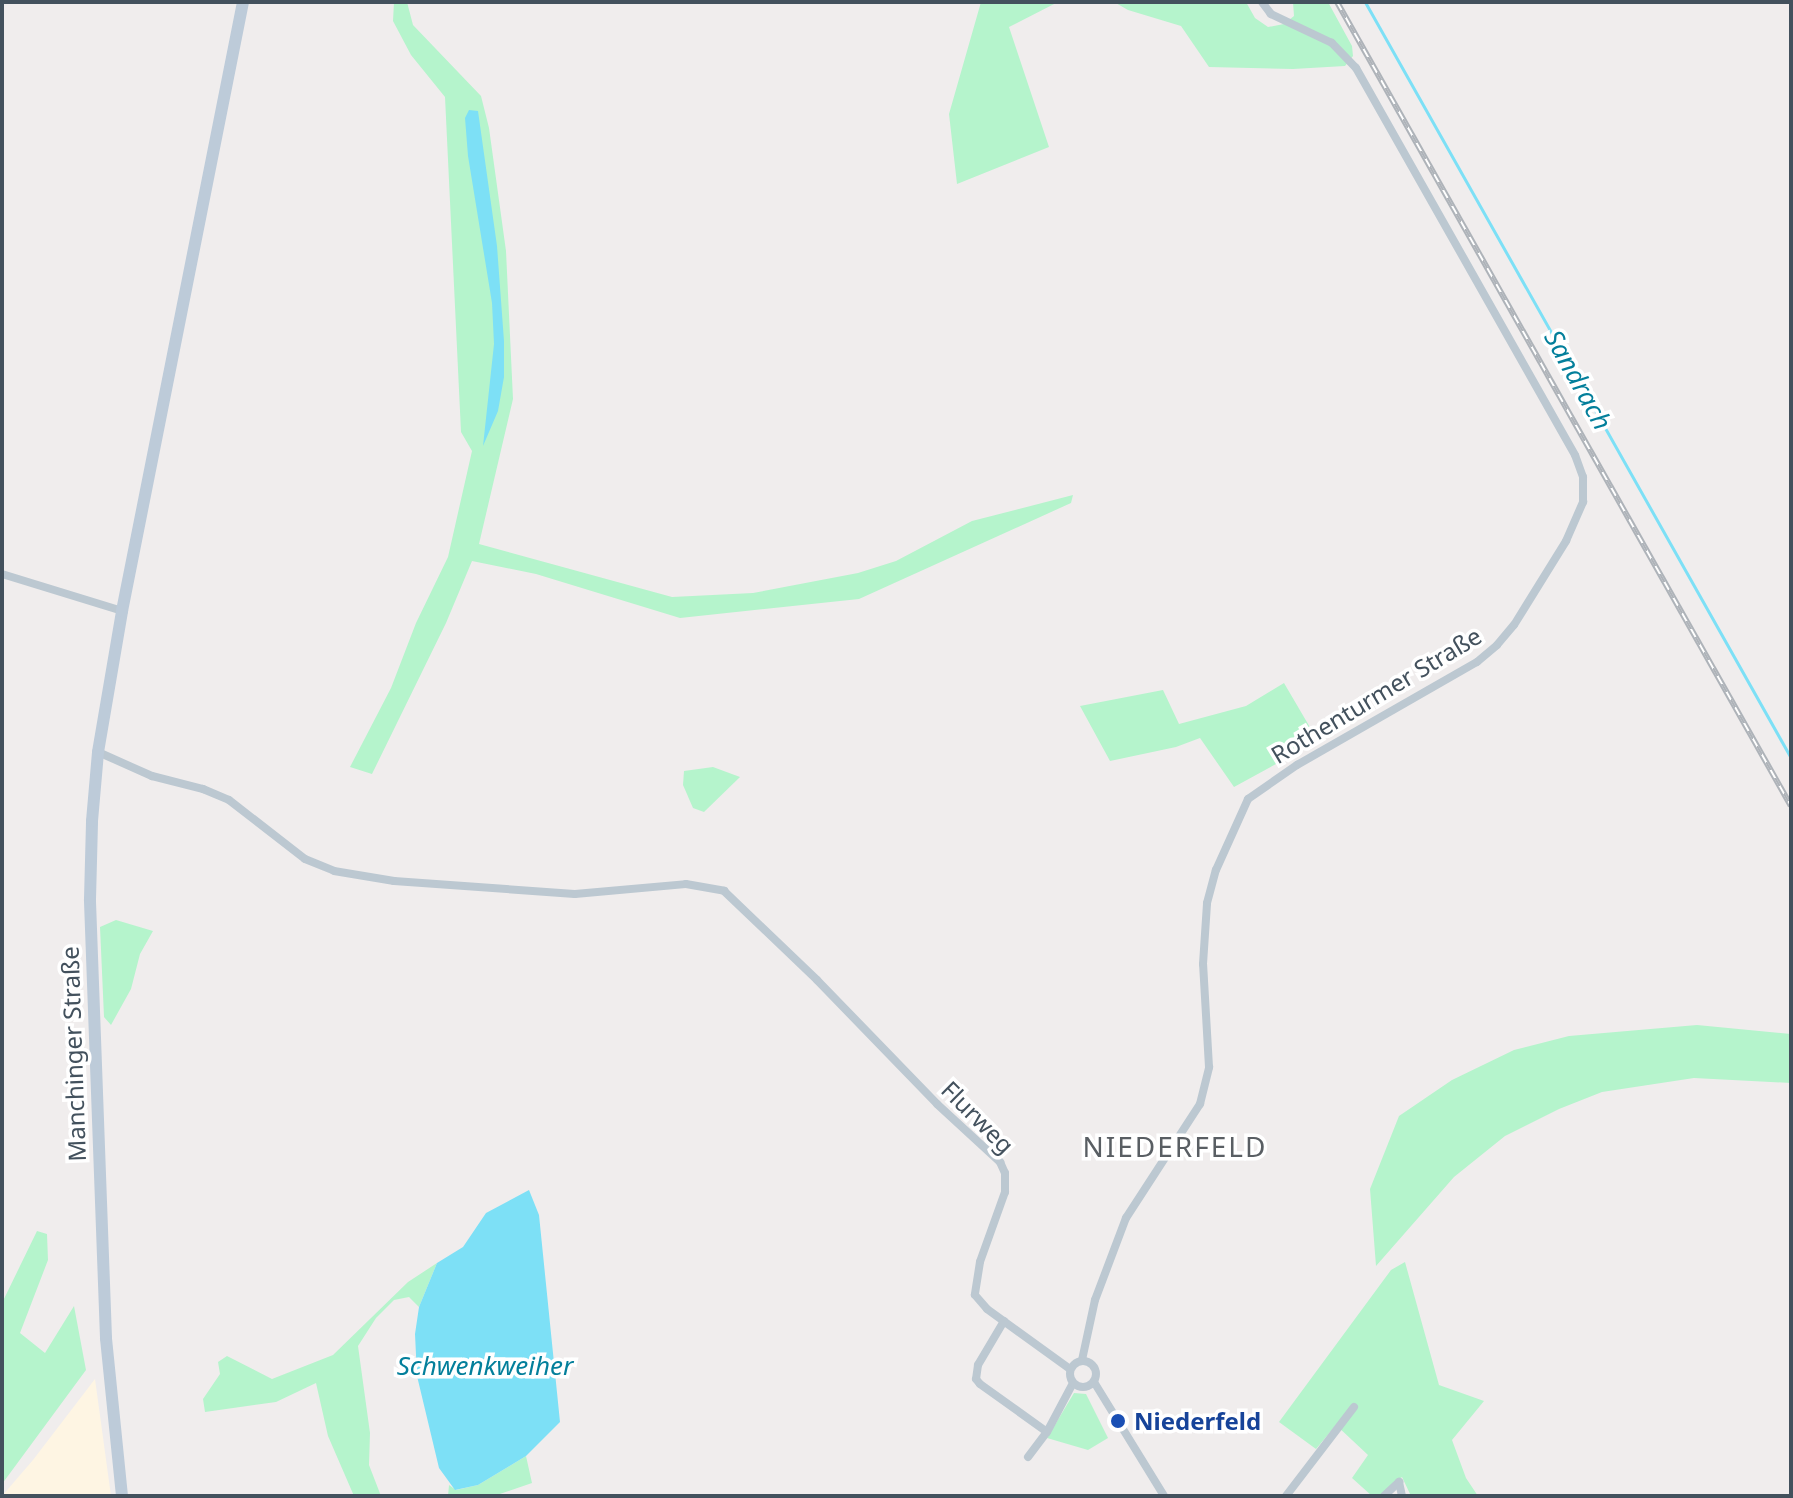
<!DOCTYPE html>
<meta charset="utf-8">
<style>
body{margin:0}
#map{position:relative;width:1793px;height:1498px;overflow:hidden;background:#f0eded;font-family:"Noto Sans",sans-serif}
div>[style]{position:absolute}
.commercial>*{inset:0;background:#fef5e3}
.green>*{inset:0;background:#b5f4cc}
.water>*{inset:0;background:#7de0f6}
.stream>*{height:3px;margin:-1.5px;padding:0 1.5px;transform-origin:1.5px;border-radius:1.5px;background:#7de0f6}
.minor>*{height:8px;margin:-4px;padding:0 4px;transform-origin:4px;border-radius:4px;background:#bcc8d1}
.minor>.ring{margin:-4px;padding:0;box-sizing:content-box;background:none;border:8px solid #bcc8d1;border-radius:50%}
.secondary>*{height:12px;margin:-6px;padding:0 6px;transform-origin:6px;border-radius:6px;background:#bdcbd9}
.rail>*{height:6px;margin-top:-3px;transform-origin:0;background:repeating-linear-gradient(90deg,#fff 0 9px,#aeb3b9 0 18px);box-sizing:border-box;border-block:2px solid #aeb3b9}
.dots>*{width:22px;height:22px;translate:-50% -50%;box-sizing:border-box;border:4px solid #fff;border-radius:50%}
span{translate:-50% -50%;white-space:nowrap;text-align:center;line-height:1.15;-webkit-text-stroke:7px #fff;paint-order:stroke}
.street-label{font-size:24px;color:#43515d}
.transit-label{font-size:24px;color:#164399;font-weight:700}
.left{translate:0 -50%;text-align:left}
.water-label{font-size:26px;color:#037f9b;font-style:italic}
.quarter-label{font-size:28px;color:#595e63;letter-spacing:2px}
.frame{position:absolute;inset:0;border:4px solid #43515d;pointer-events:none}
</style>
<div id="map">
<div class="commercial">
<i style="clip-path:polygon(95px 1379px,111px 1496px,2px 1496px,33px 1460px)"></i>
</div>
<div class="green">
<i style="clip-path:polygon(394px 2px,407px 2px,413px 25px,481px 96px,489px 128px,506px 251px,513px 399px,479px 544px,672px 597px,753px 593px,858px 573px,896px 561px,972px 521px,1073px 495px,1071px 503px,859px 599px,680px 618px,536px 574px,472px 561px,446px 623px,372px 774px,350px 767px,391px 688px,416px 623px,448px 557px,472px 451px,461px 432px,445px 97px,411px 55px,393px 21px)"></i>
<i style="clip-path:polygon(981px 2px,1058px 2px,1009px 27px,1049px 147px,957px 184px,949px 114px)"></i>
<i style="clip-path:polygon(1114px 2px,1246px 2px,1255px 18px,1268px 27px,1284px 24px,1294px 16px,1293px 2px,1328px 2px,1352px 46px,1353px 56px,1345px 66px,1293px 69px,1209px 67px,1181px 26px,1128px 10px)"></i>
<i style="clip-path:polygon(1284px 683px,1318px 741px,1234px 787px,1200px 738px,1176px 747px,1110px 761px,1080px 706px,1163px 690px,1179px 724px,1246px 706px)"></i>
<i style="clip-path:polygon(713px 767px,740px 777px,704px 812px,693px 808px,683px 785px,684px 771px)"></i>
<i style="clip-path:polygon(116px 920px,153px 931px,140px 954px,131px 989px,111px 1025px,104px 1017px,100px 927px)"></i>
<i style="clip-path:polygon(1697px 1025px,1791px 1034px,1791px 1083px,1694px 1078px,1602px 1092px,1559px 1109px,1505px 1136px,1454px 1177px,1376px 1266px,1370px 1189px,1399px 1116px,1452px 1080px,1514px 1050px,1569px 1036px)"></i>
<i style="clip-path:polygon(37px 1231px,47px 1234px,48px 1260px,20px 1333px,45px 1353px,74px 1306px,86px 1370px,2px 1484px,2px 1303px)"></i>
<i style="clip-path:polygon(1405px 1262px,1439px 1385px,1484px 1401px,1452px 1440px,1466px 1478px,1478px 1496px,1411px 1496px,1402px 1477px,1380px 1496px,1372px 1496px,1352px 1478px,1368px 1455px,1336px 1425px,1316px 1449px,1279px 1422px,1391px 1270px)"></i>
<i style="clip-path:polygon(437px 1263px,419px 1307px,409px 1297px,394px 1300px,376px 1318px,358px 1346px,370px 1433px,369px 1465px,381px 1496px,354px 1496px,328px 1436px,316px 1383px,276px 1402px,205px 1412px,203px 1399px,220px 1374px,218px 1362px,227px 1356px,272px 1379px,333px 1355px,408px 1282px)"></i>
<i style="clip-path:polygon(1074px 1393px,1086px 1394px,1108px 1438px,1088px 1450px,1047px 1438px)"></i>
<i style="clip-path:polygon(526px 1456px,532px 1483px,494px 1496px,448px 1496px,449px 1485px,456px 1490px,478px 1485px)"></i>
</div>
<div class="water">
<i style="clip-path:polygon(469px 110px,478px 111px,497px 246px,504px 341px,504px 377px,498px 411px,483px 446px,494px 344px,492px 303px,468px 156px,465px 118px)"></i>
<i style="clip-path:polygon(529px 1190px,539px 1215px,560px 1422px,526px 1456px,478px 1485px,455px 1490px,439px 1468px,417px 1376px,415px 1334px,419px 1307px,437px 1263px,463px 1247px,486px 1213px)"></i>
</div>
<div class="stream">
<i style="left:1365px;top:2px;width:868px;rotate:60.6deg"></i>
</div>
<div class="minor">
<i style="left:2px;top:574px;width:126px;rotate:17.1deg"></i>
<i style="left:98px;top:752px;width:59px;rotate:24deg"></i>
<i style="left:152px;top:776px;width:53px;rotate:14.3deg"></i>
<i style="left:203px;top:789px;width:28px;rotate:23deg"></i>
<i style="left:229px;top:800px;width:96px;rotate:37.8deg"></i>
<i style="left:305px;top:859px;width:31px;rotate:22deg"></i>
<i style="left:334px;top:871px;width:61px;rotate:9.5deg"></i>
<i style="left:394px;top:881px;width:181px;rotate:4.1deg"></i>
<i style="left:575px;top:894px;width:111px;rotate:-5.1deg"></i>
<i style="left:686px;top:884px;width:39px;rotate:10deg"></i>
<i style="left:724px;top:891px;width:129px;rotate:43.7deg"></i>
<i style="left:817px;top:980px;width:173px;rotate:45.9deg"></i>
<i style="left:937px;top:1104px;width:86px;rotate:42.6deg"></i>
<i style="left:1000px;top:1162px;width:12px;rotate:66deg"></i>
<i style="left:1005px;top:1173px;width:19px;rotate:90deg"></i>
<i style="left:1005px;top:1192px;width:74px;rotate:109.7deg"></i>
<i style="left:980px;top:1262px;width:33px;rotate:99deg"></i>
<i style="left:975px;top:1295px;width:18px;rotate:49deg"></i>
<i style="left:987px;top:1309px;width:102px;rotate:35.9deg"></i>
<i style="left:1004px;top:1321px;width:51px;rotate:120.6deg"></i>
<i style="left:978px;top:1365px;width:14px;rotate:98deg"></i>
<i style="left:976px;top:1379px;width:6px;rotate:51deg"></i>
<i style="left:980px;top:1384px;width:82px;rotate:35.6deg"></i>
<i style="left:1047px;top:1432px;width:55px;rotate:-62deg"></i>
<i style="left:1082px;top:1360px;width:61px;rotate:-77.8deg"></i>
<i style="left:1095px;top:1300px;width:88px;rotate:-69.3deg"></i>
<i style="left:1126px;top:1218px;width:136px;rotate:-57deg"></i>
<i style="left:1200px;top:1104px;width:38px;rotate:-76deg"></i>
<i style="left:1209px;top:1067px;width:103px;rotate:-93.3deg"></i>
<i style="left:1203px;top:964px;width:61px;rotate:-86.2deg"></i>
<i style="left:1207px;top:903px;width:34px;rotate:-75deg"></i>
<i style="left:1216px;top:870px;width:78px;rotate:-65.7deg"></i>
<i style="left:1248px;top:799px;width:60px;rotate:-34.8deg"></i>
<i style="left:1297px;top:765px;width:207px;rotate:-29.8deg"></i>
<i style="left:1477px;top:662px;width:26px;rotate:-40deg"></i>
<i style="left:1497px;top:645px;width:26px;rotate:-50deg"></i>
<i style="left:1514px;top:625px;width:99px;rotate:-58.2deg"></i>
<i style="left:1566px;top:541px;width:43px;rotate:-66.4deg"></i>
<i style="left:1583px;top:502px;width:25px;rotate:-90deg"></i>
<i style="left:1583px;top:477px;width:23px;rotate:-110deg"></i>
<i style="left:1575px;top:455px;width:445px;rotate:-119.5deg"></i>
<i style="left:1356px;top:68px;width:35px;rotate:-134deg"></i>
<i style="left:1332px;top:43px;width:68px;rotate:-154.6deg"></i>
<i style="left:1271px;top:14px;width:15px;rotate:-127deg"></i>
<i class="ring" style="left:1070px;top:1361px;width:18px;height:18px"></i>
<i style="left:1094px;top:1382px;width:134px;rotate:58.4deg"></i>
<i style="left:1028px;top:1457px;width:31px;rotate:-53deg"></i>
<i style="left:1286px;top:1496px;width:112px;rotate:-52.6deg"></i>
<i style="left:1384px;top:1496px;width:21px;rotate:-43deg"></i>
<i style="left:1399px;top:1482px;width:14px;rotate:78deg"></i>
</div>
<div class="secondary">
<i style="left:122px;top:1496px;width:159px;rotate:-95.8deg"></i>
<i style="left:106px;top:1338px;width:439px;rotate:-92.1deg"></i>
<i style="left:90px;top:899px;width:78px;rotate:-88.5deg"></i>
<i style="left:92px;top:821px;width:69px;rotate:-85deg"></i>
<i style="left:98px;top:752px;width:143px;rotate:-80.3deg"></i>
<i style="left:122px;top:611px;width:621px;rotate:-78.76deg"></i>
</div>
<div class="rail">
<i style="left:1337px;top:2px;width:923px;rotate:60.55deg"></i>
</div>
<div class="dots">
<i style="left:1118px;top:1421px;background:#1a4fb4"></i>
</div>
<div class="street-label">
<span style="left:1376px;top:695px;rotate:-31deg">Rothenturmer Straße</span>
<span style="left:73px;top:1054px;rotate:-92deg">Manchinger Straße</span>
<span style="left:978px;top:1117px;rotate:45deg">Flurweg</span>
</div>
<div class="transit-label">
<span class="left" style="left:1134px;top:1421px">Niederfeld</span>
</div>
<div class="water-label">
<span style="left:1578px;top:380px;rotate:61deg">Sandrach</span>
<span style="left:485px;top:1366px">Schwenkweiher</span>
</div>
<div class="quarter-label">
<span style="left:1175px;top:1146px">NIEDERFELD</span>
</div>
<div class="frame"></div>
</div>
